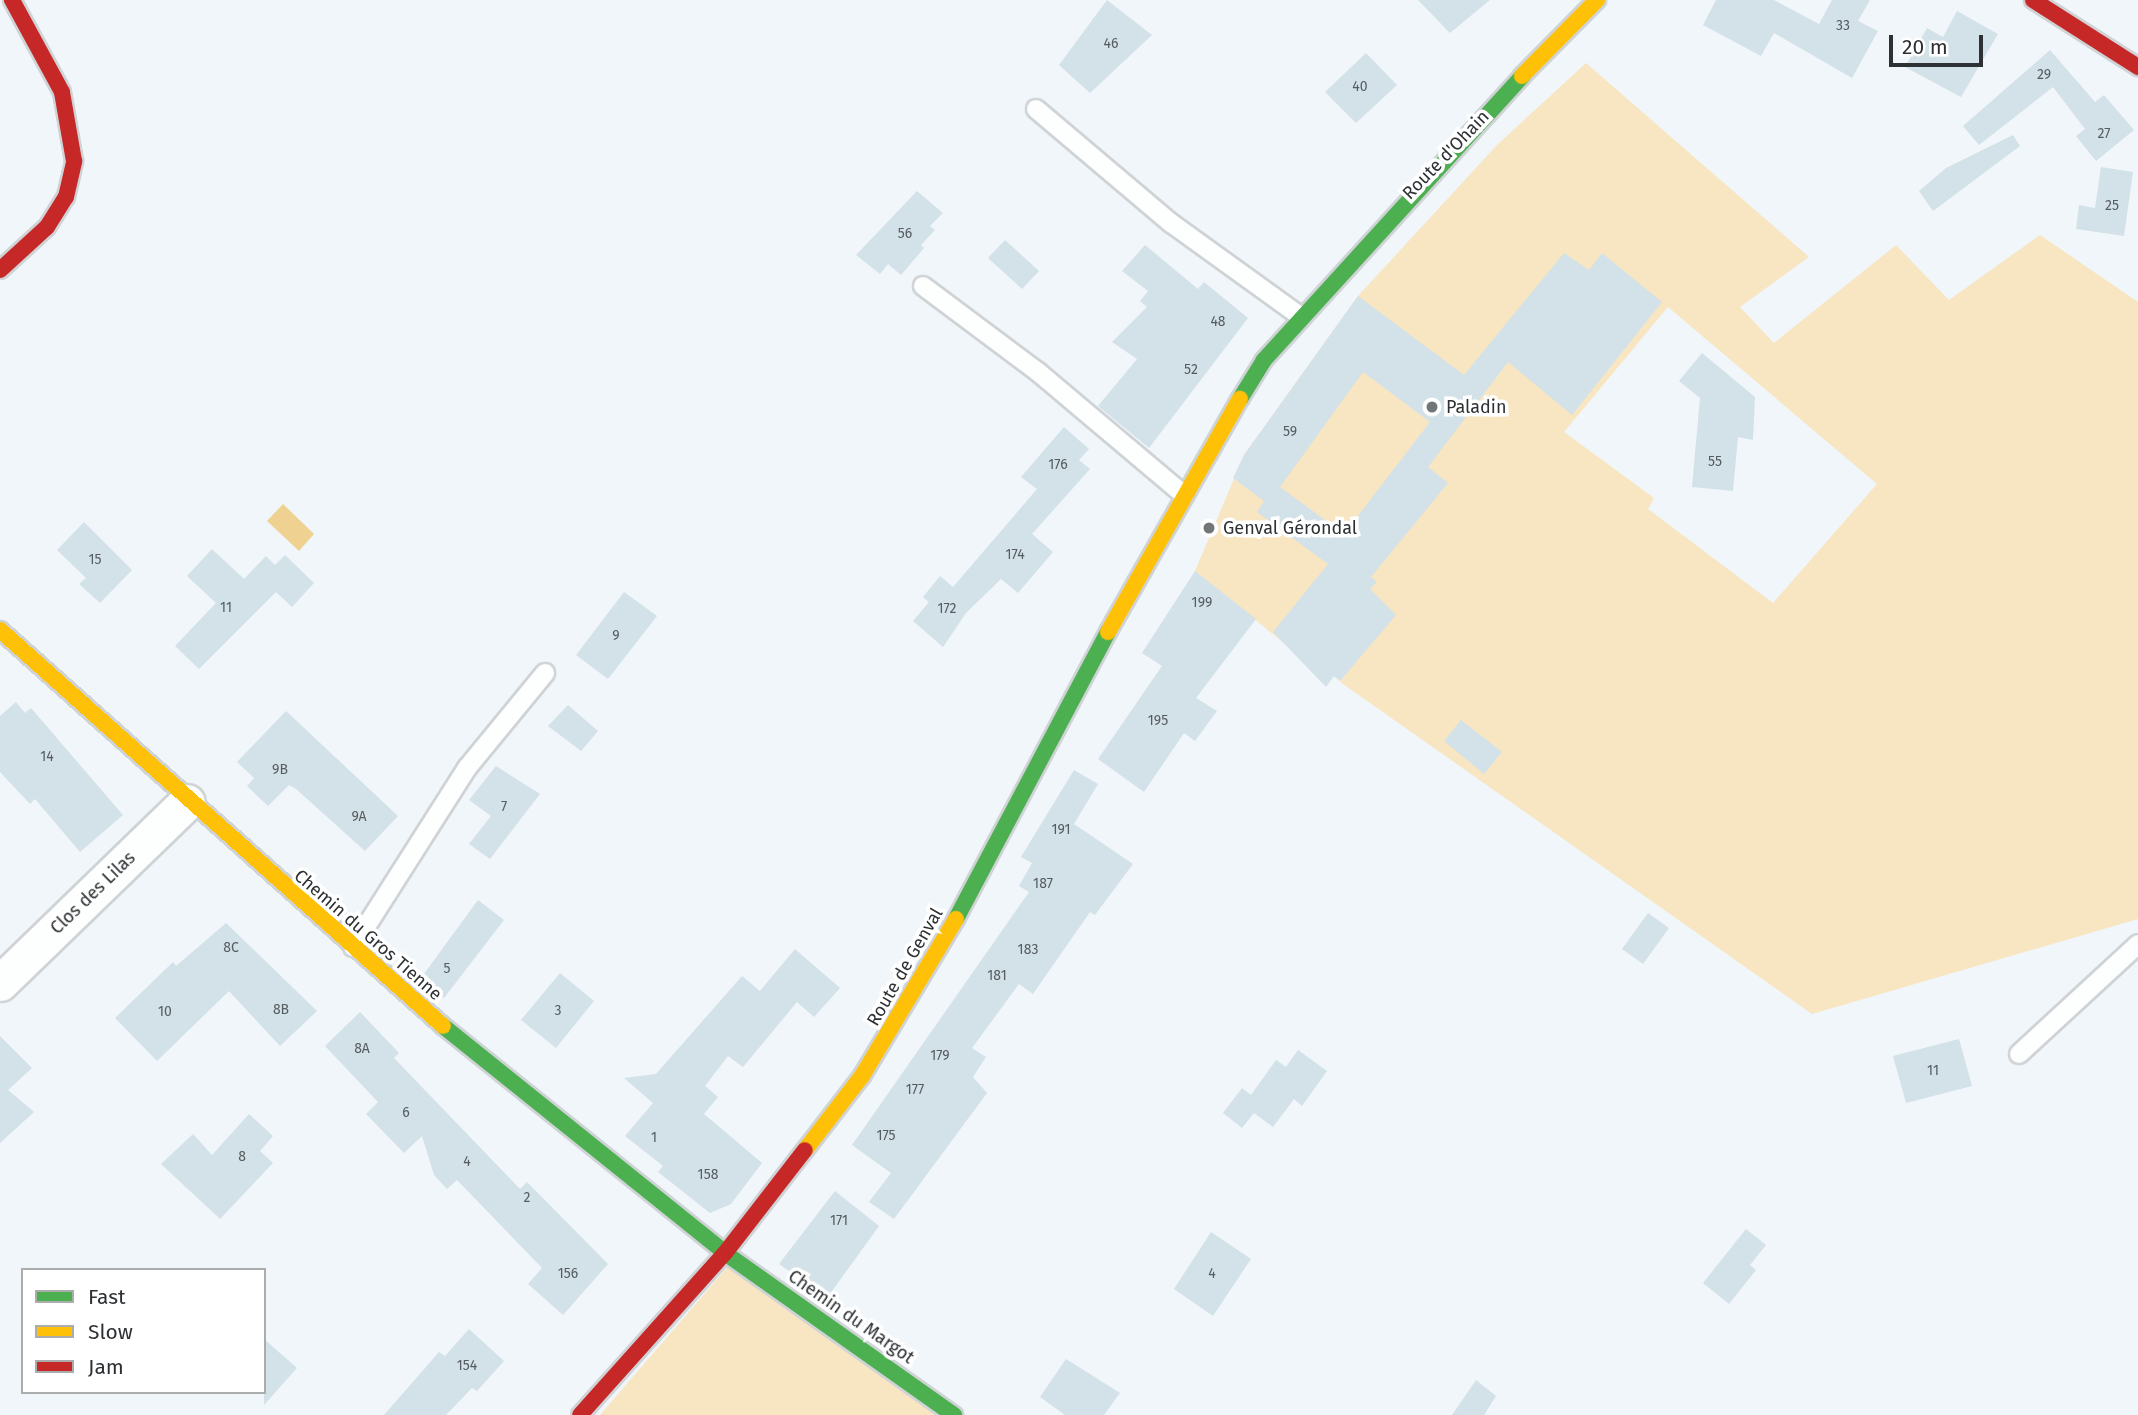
<!DOCTYPE html>
<meta charset="utf-8">
<style>
body{margin:0}
#map{position:relative;width:2138px;height:1415px;overflow:hidden;background:#f0f6fa;font-family:"Fira Sans",sans-serif}
div>[style]{position:absolute}
.green>*{inset:0;background:#f7e6c1}
.water>*{inset:0;background:#efd191}
.building>*{inset:0;background:#d3e1e8}
.roads{filter:drop-shadow(2px 0 #cfd3d6) drop-shadow(-2px 0 #cfd3d6) drop-shadow(0 2px #cfd3d6) drop-shadow(0 -2px #cfd3d6)}
.lane>*{height:18px;margin:-9px;padding:0 9px;transform-origin:9px;border-radius:9px;background:#fdfefe}
.street>*{height:35px;margin:-17.5px;padding:0 17.5px;transform-origin:17.5px;border-radius:17.5px;background:#fdfefe}
.fast>*{height:16px;margin:-8px;padding:0 8px;transform-origin:8px;border-radius:8px;background:#4caf50}
.slow>*{height:16px;margin:-8px;padding:0 8px;transform-origin:8px;border-radius:8px;background:#ffc107}
.jam>*{height:16px;margin:-8px;padding:0 8px;transform-origin:8px;border-radius:8px;background:#c62828}
.dots>*{width:19px;height:19px;translate:-50% -50%;box-sizing:border-box;border:4px solid #fff;border-radius:50%}
span{translate:-50% -50%;white-space:nowrap;text-align:center;line-height:1.15;-webkit-text-stroke:7px #fff;paint-order:stroke}
.number-label{font-size:14px;color:#565d60}
.number-label span{-webkit-text-stroke-width:0}
.street-label{font-size:18px;color:#2d3133}
.poi-label{font-size:18px;color:#2d3133}
.left{translate:0 -50%;text-align:left}
.legend{position:absolute;left:21px;top:1268px;width:245px;height:126px;box-sizing:border-box;background:#fff;border:2px solid #abadad;margin:0;padding:9px 12px;list-style:none;font-size:21px;color:#2d3133}
.legend li{display:flex;align-items:center;gap:14px;height:35px}
.legend b{width:35px;border:2px solid #abadad}
.scale{position:absolute;left:1889px;top:35px;width:94px;height:32px;box-sizing:border-box;border:4px solid #2d3133;border-top:0;padding-left:9px;font-size:21px;line-height:24px;white-space:nowrap;color:#2d3133;-webkit-text-stroke:5px #fff;paint-order:stroke}
</style>
<div id="map">
<div class="green">
<i style="clip-path:polygon(evenodd,1586px 63px,1809px 257px,1740px 307px,1774px 343px,1896px 245px,1949px 300px,2040px 235px,2138px 302px,2138px 919px,1812px 1014px,1343px 684px,1307px 652px,1301px 657px,1195px 571px,1244px 455px,1358px 296px,1497px 145px,1586px 63px,1668px 307px,1877px 484px,1773px 603px,1648px 509px,1654px 498px,1564px 432px,1668px 307px)"></i>
<i style="clip-path:polygon(736px 1257px,960px 1415px,600px 1415px)"></i>
</div>
<div class="water">
<i style="clip-path:polygon(283px 504px,314px 534px,299px 551px,267px 521px)"></i>
</div>
<div class="building">
<i style="clip-path:polygon(1107px 0,1152px 35px,1090px 93px,1059px 65px)"></i>
<i style="clip-path:polygon(1418px 0,1490px 0,1450px 33px)"></i>
<i style="clip-path:polygon(1716px 0,1774px 0,1819px 24px,1832px 0,1870px 0,1858px 21px,1878px 31px,1852px 78px,1774px 33px,1761px 56px,1703px 25px)"></i>
<i style="clip-path:polygon(1957px 11px,1998px 34px,1961px 97px,1905px 67px,1927px 28px,1943px 37px)"></i>
<i style="clip-path:polygon(2050px 50px,2095px 102px,2104px 95px,2134px 130px,2096px 161px,2076px 136px,2085px 129px,2053px 87px,1979px 145px,1963px 126px)"></i>
<i style="clip-path:polygon(1366px 53px,1397px 85px,1356px 123px,1325px 92px)"></i>
<i style="clip-path:polygon(2013px 135px,2020px 146px,1933px 211px,1919px 191px,1946px 168px)"></i>
<i style="clip-path:polygon(2101px 167px,2133px 172px,2124px 236px,2076px 229px,2079px 205px,2095px 208px)"></i>
<i style="clip-path:polygon(917px 191px,943px 213px,930px 226px,935px 230px,921px 245px,924px 248px,901px 275px,888px 264px,880px 274px,856px 255px)"></i>
<i style="clip-path:polygon(1005px 240px,1039px 271px,1022px 289px,988px 258px)"></i>
<i style="clip-path:polygon(1145px 245px,1198px 289px,1204px 282px,1248px 318px,1149px 448px,1098px 406px,1137px 359px,1112px 342px,1147px 307px,1140px 301px,1148px 291px,1122px 271px)"></i>
<i style="clip-path:polygon(evenodd,1564px 253px,1589px 270px,1602px 253px,1662px 302px,1572px 415px,1508px 362px,1428px 467px,1448px 483px,1371px 577px,1377px 582px,1370px 589px,1396px 615px,1340px 681px,1334px 676px,1326px 687px,1273px 632px,1328px 564px,1257px 512px,1264px 501px,1233px 478px,1244px 455px,1358px 296px,1464px 375px,1564px 253px,1363px 372px,1430px 422px,1344px 534px,1280px 487px,1363px 372px)"></i>
<i style="clip-path:polygon(1702px 353px,1755px 397px,1753px 440px,1738px 437px,1733px 491px,1692px 487px,1700px 398px,1679px 381px)"></i>
<i style="clip-path:polygon(1064px 427px,1089px 449px,1079px 460px,1090px 469px,1032px 534px,1053px 552px,1018px 593px,1001px 579px,966px 613px,943px 647px,913px 621px,929px 602px,923px 597px,940px 576px,953px 587px,1037px 489px,1021px 477px)"></i>
<i style="clip-path:polygon(84px 522px,132px 570px,100px 603px,79px 584px,86px 578px,57px 550px)"></i>
<i style="clip-path:polygon(212px 549px,244px 579px,266px 556px,275px 565px,285px 555px,314px 583px,292px 607px,276px 592px,199px 669px,175px 646px,216px 603px,187px 576px)"></i>
<i style="clip-path:polygon(1195px 571px,1256px 619px,1196px 698px,1217px 711px,1195px 741px,1184px 733px,1144px 792px,1098px 759px,1162px 666px,1142px 653px)"></i>
<i style="clip-path:polygon(624px 592px,657px 616px,608px 679px,576px 655px)"></i>
<i style="clip-path:polygon(16px 702px,25px 713px,31px 708px,123px 815px,80px 852px,35px 799px,30px 804px,0 772px,0 716px)"></i>
<i style="clip-path:polygon(568px 705px,598px 731px,581px 751px,548px 726px)"></i>
<i style="clip-path:polygon(286px 711px,398px 816px,365px 851px,296px 789px,289px 785px,268px 806px,247px 786px,254px 778px,237px 762px)"></i>
<i style="clip-path:polygon(1461px 720px,1502px 752px,1484px 774px,1444px 741px)"></i>
<i style="clip-path:polygon(496px 766px,540px 794px,490px 859px,469px 844px,491px 816px,469px 800px)"></i>
<i style="clip-path:polygon(1074px 770px,1098px 784px,1074px 824px,1133px 864px,1095px 915px,1090px 912px,1033px 994px,1019px 984px,972px 1048px,986px 1057px,973px 1077px,987px 1093px,894px 1219px,869px 1202px,891px 1173px,852px 1145px,1029px 892px,1019px 886px,1032px 863px,1021px 857px)"></i>
<i style="clip-path:polygon(478px 900px,504px 920px,444px 998px,421px 978px)"></i>
<i style="clip-path:polygon(1648px 913px,1669px 928px,1643px 964px,1622px 949px)"></i>
<i style="clip-path:polygon(226px 923px,317px 1011px,280px 1046px,229px 991px,157px 1061px,115px 1018px,173px 962px,176px 966px)"></i>
<i style="clip-path:polygon(795px 949px,840px 988px,814px 1017px,797px 1002px,743px 1067px,728px 1056px,705px 1086px,718px 1097px,704px 1114px,762px 1163px,731px 1204px,710px 1213px,658px 1172px,663px 1166px,625px 1136px,653px 1103px,624px 1078px,656px 1074px,742px 976px,760px 991px)"></i>
<i style="clip-path:polygon(560px 973px,594px 1001px,556px 1048px,521px 1020px)"></i>
<i style="clip-path:polygon(360px 1012px,399px 1053px,394px 1058px,520px 1189px,527px 1182px,608px 1264px,563px 1315px,528px 1284px,542px 1268px,457px 1180px,447px 1189px,434px 1175px,422px 1136px,404px 1153px,366px 1114px,378px 1102px,325px 1046px)"></i>
<i style="clip-path:polygon(0 1036px,32px 1068px,8px 1090px,34px 1112px,0 1143px)"></i>
<i style="clip-path:polygon(1959px 1039px,1972px 1086px,1906px 1103px,1893px 1056px)"></i>
<i style="clip-path:polygon(1298px 1050px,1327px 1071px,1302px 1106px,1294px 1099px,1273px 1127px,1254px 1113px,1242px 1128px,1223px 1113px,1242px 1088px,1251px 1095px,1276px 1060px,1286px 1067px)"></i>
<i style="clip-path:polygon(249px 1114px,273px 1136px,260px 1151px,273px 1163px,220px 1219px,161px 1164px,193px 1134px,212px 1155px)"></i>
<i style="clip-path:polygon(835px 1191px,879px 1226px,827px 1298px,779px 1264px)"></i>
<i style="clip-path:polygon(1746px 1229px,1766px 1245px,1750px 1265px,1756px 1270px,1729px 1304px,1703px 1283px)"></i>
<i style="clip-path:polygon(1211px 1232px,1251px 1259px,1213px 1316px,1174px 1289px)"></i>
<i style="clip-path:polygon(469px 1329px,504px 1361px,477px 1391px,472px 1388px,446px 1415px,384px 1415px,439px 1352px,445px 1356px)"></i>
<i style="clip-path:polygon(264px 1339px,297px 1368px,264px 1405px)"></i>
<i style="clip-path:polygon(1066px 1359px,1120px 1393px,1104px 1415px,1065px 1415px,1040px 1397px)"></i>
<i style="clip-path:polygon(1476px 1380px,1496px 1396px,1484px 1415px,1452px 1415px)"></i>
</div>
<div class="roads">
<div class="lane">
<i style="left:1036px;top:109px;width:177px;rotate:40.2deg"></i>
<i style="left:1171px;top:223px;width:159px;rotate:35.8deg"></i>
<i style="left:923px;top:286px;width:144px;rotate:36.8deg"></i>
<i style="left:1038px;top:372px;width:191px;rotate:40.1deg"></i>
<i style="left:353px;top:947px;width:212px;rotate:-57.5deg"></i>
<i style="left:467px;top:768px;width:123px;rotate:-50.6deg"></i>
<i style="left:2019px;top:1054px;width:162px;rotate:-42.7deg"></i>
</div>
<div class="street">
<i style="left:0;top:983px;width:260px;rotate:-44.1deg"></i>
</div>
<div class="fast">
<i style="left:1240px;top:399px;width:46px;rotate:-58.4deg"></i>
<i style="left:1264px;top:360px;width:384px;rotate:-47.7deg"></i>
<i style="left:956px;top:919px;width:325px;rotate:-62.1deg"></i>
<i style="left:443px;top:1026px;width:362px;rotate:38.8deg"></i>
<i style="left:725px;top:1253px;width:281px;rotate:35.3deg"></i>
</div>
<div class="slow">
<i style="left:1522px;top:76px;width:107px;rotate:-45.4deg"></i>
<i style="left:0;top:630px;width:594px;rotate:41.79deg"></i>
<i style="left:1108px;top:632px;width:268px;rotate:-60.5deg"></i>
<i style="left:805px;top:1150px;width:93px;rotate:-52.4deg"></i>
<i style="left:862px;top:1076px;width:183px;rotate:-59.1deg"></i>
</div>
<div class="jam">
<i style="left:2033px;top:0;width:125px;rotate:32.5deg"></i>
<i style="left:0;top:270px;width:64px;rotate:-42.5deg"></i>
<i style="left:47px;top:227px;width:36px;rotate:-58deg"></i>
<i style="left:66px;top:197px;width:37px;rotate:-77deg"></i>
<i style="left:74px;top:161px;width:70px;rotate:-99.9deg"></i>
<i style="left:62px;top:92px;width:105px;rotate:-118.5deg"></i>
<i style="left:580px;top:1415px;width:217px;rotate:-48.2deg"></i>
<i style="left:725px;top:1253px;width:130px;rotate:-52.2deg"></i>
</div>
</div>
<div class="dots">
<i style="left:1432px;top:407px;background:#717679"></i>
<i style="left:1209px;top:528px;background:#717679"></i>
</div>
<div class="number-label">
<span style="left:1843px;top:26px">33</span>
<span style="left:1111px;top:44px">46</span>
<span style="left:2044px;top:75px">29</span>
<span style="left:1360px;top:87px">40</span>
<span style="left:2104px;top:134px">27</span>
<span style="left:2112px;top:206px">25</span>
<span style="left:905px;top:234px">56</span>
<span style="left:1218px;top:322px">48</span>
<span style="left:1191px;top:370px">52</span>
<span style="left:1290px;top:432px">59</span>
<span style="left:1715px;top:462px">55</span>
<span style="left:1058px;top:465px">176</span>
<span style="left:1015px;top:555px">174</span>
<span style="left:95px;top:560px">15</span>
<span style="left:1202px;top:603px">199</span>
<span style="left:226px;top:608px">11</span>
<span style="left:947px;top:609px">172</span>
<span style="left:616px;top:636px">9</span>
<span style="left:1158px;top:721px">195</span>
<span style="left:47px;top:757px">14</span>
<span style="left:280px;top:770px">9B</span>
<span style="left:504px;top:807px">7</span>
<span style="left:359px;top:817px">9A</span>
<span style="left:1061px;top:830px">191</span>
<span style="left:1043px;top:884px">187</span>
<span style="left:231px;top:948px">8C</span>
<span style="left:1028px;top:950px">183</span>
<span style="left:447px;top:969px">5</span>
<span style="left:997px;top:976px">181</span>
<span style="left:281px;top:1010px">8B</span>
<span style="left:558px;top:1011px">3</span>
<span style="left:165px;top:1012px">10</span>
<span style="left:362px;top:1049px">8A</span>
<span style="left:940px;top:1056px">179</span>
<span style="left:1933px;top:1071px">11</span>
<span style="left:915px;top:1090px">177</span>
<span style="left:406px;top:1113px">6</span>
<span style="left:886px;top:1136px">175</span>
<span style="left:654px;top:1138px">1</span>
<span style="left:242px;top:1157px">8</span>
<span style="left:467px;top:1162px">4</span>
<span style="left:708px;top:1175px">158</span>
<span style="left:527px;top:1198px">2</span>
<span style="left:839px;top:1221px">171</span>
<span style="left:568px;top:1274px">156</span>
<span style="left:1212px;top:1274px">4</span>
<span style="left:467px;top:1366px">154</span>
</div>
<div class="street-label">
<span style="left:1446px;top:155px;rotate:-46deg">Route d'Ohain</span>
<span style="left:93px;top:893px;rotate:-44deg">Clos des Lilas</span>
<span style="left:368px;top:935px;rotate:41deg">Chemin du Gros Tienne</span>
<span style="left:905px;top:967px;rotate:-60deg">Route de Genval</span>
<span style="left:851px;top:1317px;rotate:35deg">Chemin du Margot</span>
</div>
<div class="poi-label">
<span class="left" style="left:1446px;top:407px">Paladin</span>
<span class="left" style="left:1223px;top:528px">Genval Gérondal</span>
</div>
<ul class="legend">
<li><b style="height:9px;background:#4caf50"></b>Fast</li>
<li><b style="height:9px;background:#ffc107"></b>Slow</li>
<li><b style="height:9px;background:#c62828"></b>Jam</li>
</ul>
<div class="scale">20 m</div>
</div>
